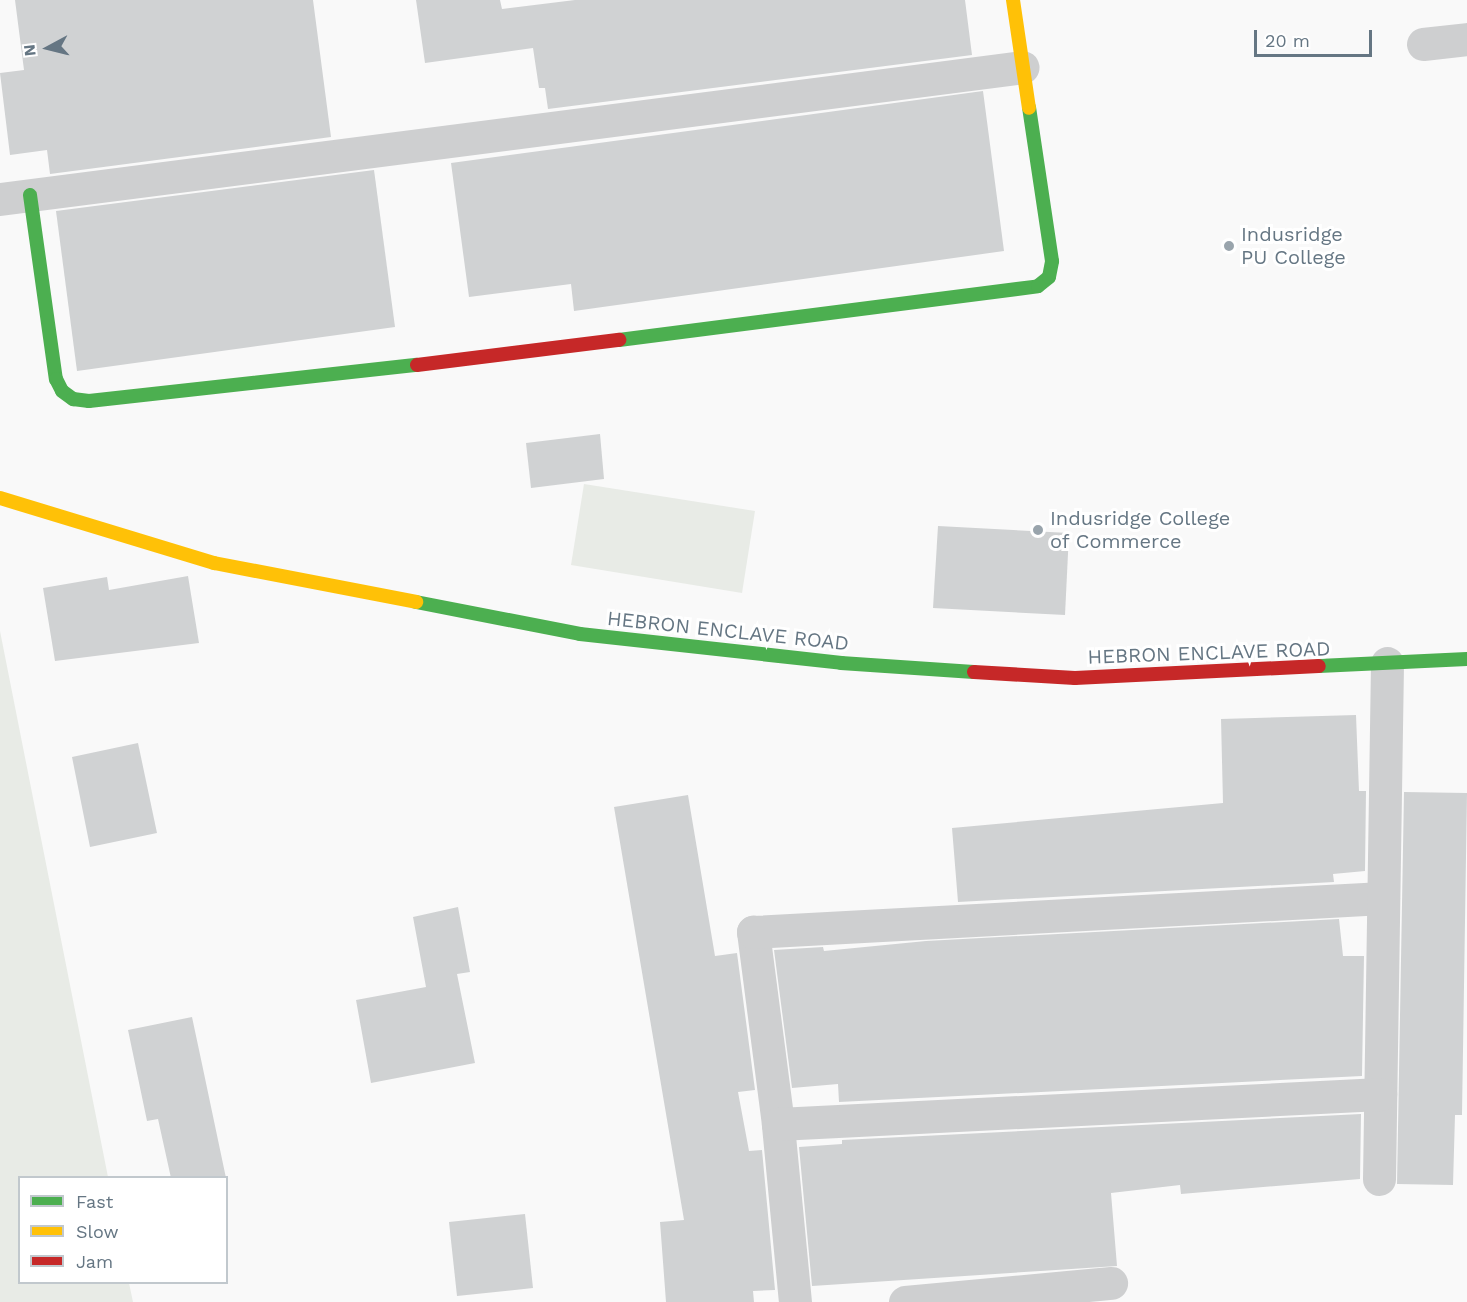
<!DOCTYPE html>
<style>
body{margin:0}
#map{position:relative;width:1467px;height:1302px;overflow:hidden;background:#f9f9f9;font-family:"Work Sans",sans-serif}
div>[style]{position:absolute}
.green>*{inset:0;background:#e8ebe6}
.building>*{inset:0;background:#d0d2d3}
.street>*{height:33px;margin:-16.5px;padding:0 16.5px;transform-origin:16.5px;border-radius:16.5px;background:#cecfd0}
.fast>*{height:14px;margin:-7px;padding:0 7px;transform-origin:7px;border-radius:7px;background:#4caf50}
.slow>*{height:14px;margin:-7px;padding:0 7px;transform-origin:7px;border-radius:7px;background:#ffc107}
.jam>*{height:14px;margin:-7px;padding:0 7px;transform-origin:7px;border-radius:7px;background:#c62828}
.dots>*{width:16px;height:16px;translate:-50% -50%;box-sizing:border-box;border:3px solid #fff;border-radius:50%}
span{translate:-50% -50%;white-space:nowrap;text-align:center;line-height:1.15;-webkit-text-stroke:6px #fff;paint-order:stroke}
.poi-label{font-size:20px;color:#657683}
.left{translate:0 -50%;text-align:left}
.street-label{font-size:20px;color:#657683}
.legend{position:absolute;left:18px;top:1176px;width:210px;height:108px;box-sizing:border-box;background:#fff;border:2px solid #c1c8cd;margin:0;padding:8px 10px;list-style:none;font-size:18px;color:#657683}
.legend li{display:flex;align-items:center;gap:12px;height:30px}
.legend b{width:30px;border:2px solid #c1c8cd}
.north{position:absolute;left:18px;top:18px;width:60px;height:60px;-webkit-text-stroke:4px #fff;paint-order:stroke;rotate:263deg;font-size:16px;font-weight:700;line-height:24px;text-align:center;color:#657683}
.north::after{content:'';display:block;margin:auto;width:21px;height:27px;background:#657683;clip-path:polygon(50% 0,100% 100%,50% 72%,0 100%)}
.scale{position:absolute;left:1254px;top:30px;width:118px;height:27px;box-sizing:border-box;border:3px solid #657683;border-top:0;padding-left:8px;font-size:18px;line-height:21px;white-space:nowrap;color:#657683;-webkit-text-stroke:4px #fff;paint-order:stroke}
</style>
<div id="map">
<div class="green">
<i style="clip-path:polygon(584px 484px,755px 511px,742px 593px,571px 565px)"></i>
<i style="clip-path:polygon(0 631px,108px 1177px,20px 1178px,20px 1282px,129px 1283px,133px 1302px,0 1302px)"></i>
</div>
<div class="building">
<i style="clip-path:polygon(15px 0,313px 0,331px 137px,50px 174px,47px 150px,10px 155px,0 73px,24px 70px)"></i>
<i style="clip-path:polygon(416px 0,500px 0,502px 9px,575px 0,965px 0,972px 55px,548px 109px,545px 88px,539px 88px,533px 48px,425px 63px)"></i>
<i style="clip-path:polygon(983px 91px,1004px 251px,574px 311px,571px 284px,469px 297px,451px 163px)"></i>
<i style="clip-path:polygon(374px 170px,395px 327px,77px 371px,56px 211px)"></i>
<i style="clip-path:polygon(600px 434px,604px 479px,531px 488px,526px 443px)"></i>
<i style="clip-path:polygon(938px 526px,1069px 533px,1065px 615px,933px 608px)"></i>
<i style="clip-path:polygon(188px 576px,199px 643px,55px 661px,43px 588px,107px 577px,109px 590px)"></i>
<i style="clip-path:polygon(1356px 715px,1359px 791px,1366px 791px,1365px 871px,1333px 874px,1334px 882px,958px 902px,952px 828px,1223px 803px,1221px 719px)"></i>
<i style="clip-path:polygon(138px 743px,157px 833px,90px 847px,72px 757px)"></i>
<i style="clip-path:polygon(1404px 792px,1467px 793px,1462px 1115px,1455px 1115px,1453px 1185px,1397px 1184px)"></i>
<i style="clip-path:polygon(688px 795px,715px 956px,737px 953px,755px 1090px,738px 1092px,749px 1151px,762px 1150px,775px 1290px,753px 1291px,754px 1302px,666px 1302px,660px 1222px,684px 1220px,614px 807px)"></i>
<i style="clip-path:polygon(458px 907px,470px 972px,457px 974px,475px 1063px,371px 1083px,356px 1000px,426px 987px,413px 917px)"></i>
<i style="clip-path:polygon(1339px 919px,1343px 956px,1364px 956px,1362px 1076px,839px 1102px,838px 1084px,792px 1088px,774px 950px,823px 947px,824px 951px,926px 941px)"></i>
<i style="clip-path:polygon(192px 1017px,202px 1064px,226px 1178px,171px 1178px,158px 1119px,147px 1121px,128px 1030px)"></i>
<i style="clip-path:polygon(1361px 1114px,1360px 1179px,1181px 1194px,1180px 1185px,1111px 1193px,1117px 1266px,812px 1286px,799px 1147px,842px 1144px,842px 1140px)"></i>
<i style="clip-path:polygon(525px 1214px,533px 1288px,457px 1296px,449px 1222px)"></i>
</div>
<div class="street">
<i style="left:1423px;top:44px;width:44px;rotate:-6.5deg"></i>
<i style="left:0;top:199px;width:1031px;rotate:-7.35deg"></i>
<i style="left:778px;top:1124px;width:194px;rotate:-97.4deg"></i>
<i style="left:753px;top:932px;width:631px;rotate:-3.09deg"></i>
<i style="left:1379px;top:1179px;width:516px;rotate:-89.11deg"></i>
<i style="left:795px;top:1302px;width:179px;rotate:-95.5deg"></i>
<i style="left:778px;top:1124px;width:603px;rotate:-2.85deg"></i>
<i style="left:905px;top:1302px;width:207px;rotate:-5.3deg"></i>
</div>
<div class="fast">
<i style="left:30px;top:195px;width:186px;rotate:82deg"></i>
<i style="left:56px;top:379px;width:13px;rotate:63deg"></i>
<i style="left:62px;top:391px;width:14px;rotate:36deg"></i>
<i style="left:73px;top:399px;width:16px;rotate:7deg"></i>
<i style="left:89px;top:401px;width:330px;rotate:-6.3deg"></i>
<i style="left:619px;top:340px;width:422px;rotate:-7.3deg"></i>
<i style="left:1038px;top:286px;width:14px;rotate:-39deg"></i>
<i style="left:1049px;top:277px;width:16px;rotate:-79deg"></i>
<i style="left:1052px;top:261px;width:155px;rotate:-98.5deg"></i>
<i style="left:416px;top:602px;width:167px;rotate:11deg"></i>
<i style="left:580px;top:634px;width:263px;rotate:6.3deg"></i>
<i style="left:841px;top:663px;width:133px;rotate:3.9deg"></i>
<i style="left:1319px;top:666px;width:148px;rotate:-2.7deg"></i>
</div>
<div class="slow">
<i style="left:1013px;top:0;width:109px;rotate:81.6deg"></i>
<i style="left:0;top:498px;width:224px;rotate:16.9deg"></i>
<i style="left:214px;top:563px;width:206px;rotate:10.9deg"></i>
</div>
<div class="jam">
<i style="left:417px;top:365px;width:204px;rotate:-7.1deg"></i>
<i style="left:974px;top:672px;width:101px;rotate:3.4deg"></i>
<i style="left:1075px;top:678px;width:244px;rotate:-2.8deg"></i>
</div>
<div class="dots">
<i style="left:1229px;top:246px;background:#99a4ac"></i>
<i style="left:1038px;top:530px;background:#99a4ac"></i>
</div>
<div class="poi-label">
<span class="left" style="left:1241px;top:246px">Indusridge<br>PU College</span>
<span class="left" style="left:1050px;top:530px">Indusridge College<br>of Commerce</span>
</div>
<div class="street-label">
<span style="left:728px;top:631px;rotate:6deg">HEBRON ENCLAVE ROAD</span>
<span style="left:1209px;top:653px;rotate:-2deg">HEBRON ENCLAVE ROAD</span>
</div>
<ul class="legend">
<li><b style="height:8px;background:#4caf50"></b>Fast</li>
<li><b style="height:8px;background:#ffc107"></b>Slow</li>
<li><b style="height:8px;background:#c62828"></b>Jam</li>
</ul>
<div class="north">N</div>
<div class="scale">20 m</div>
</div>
